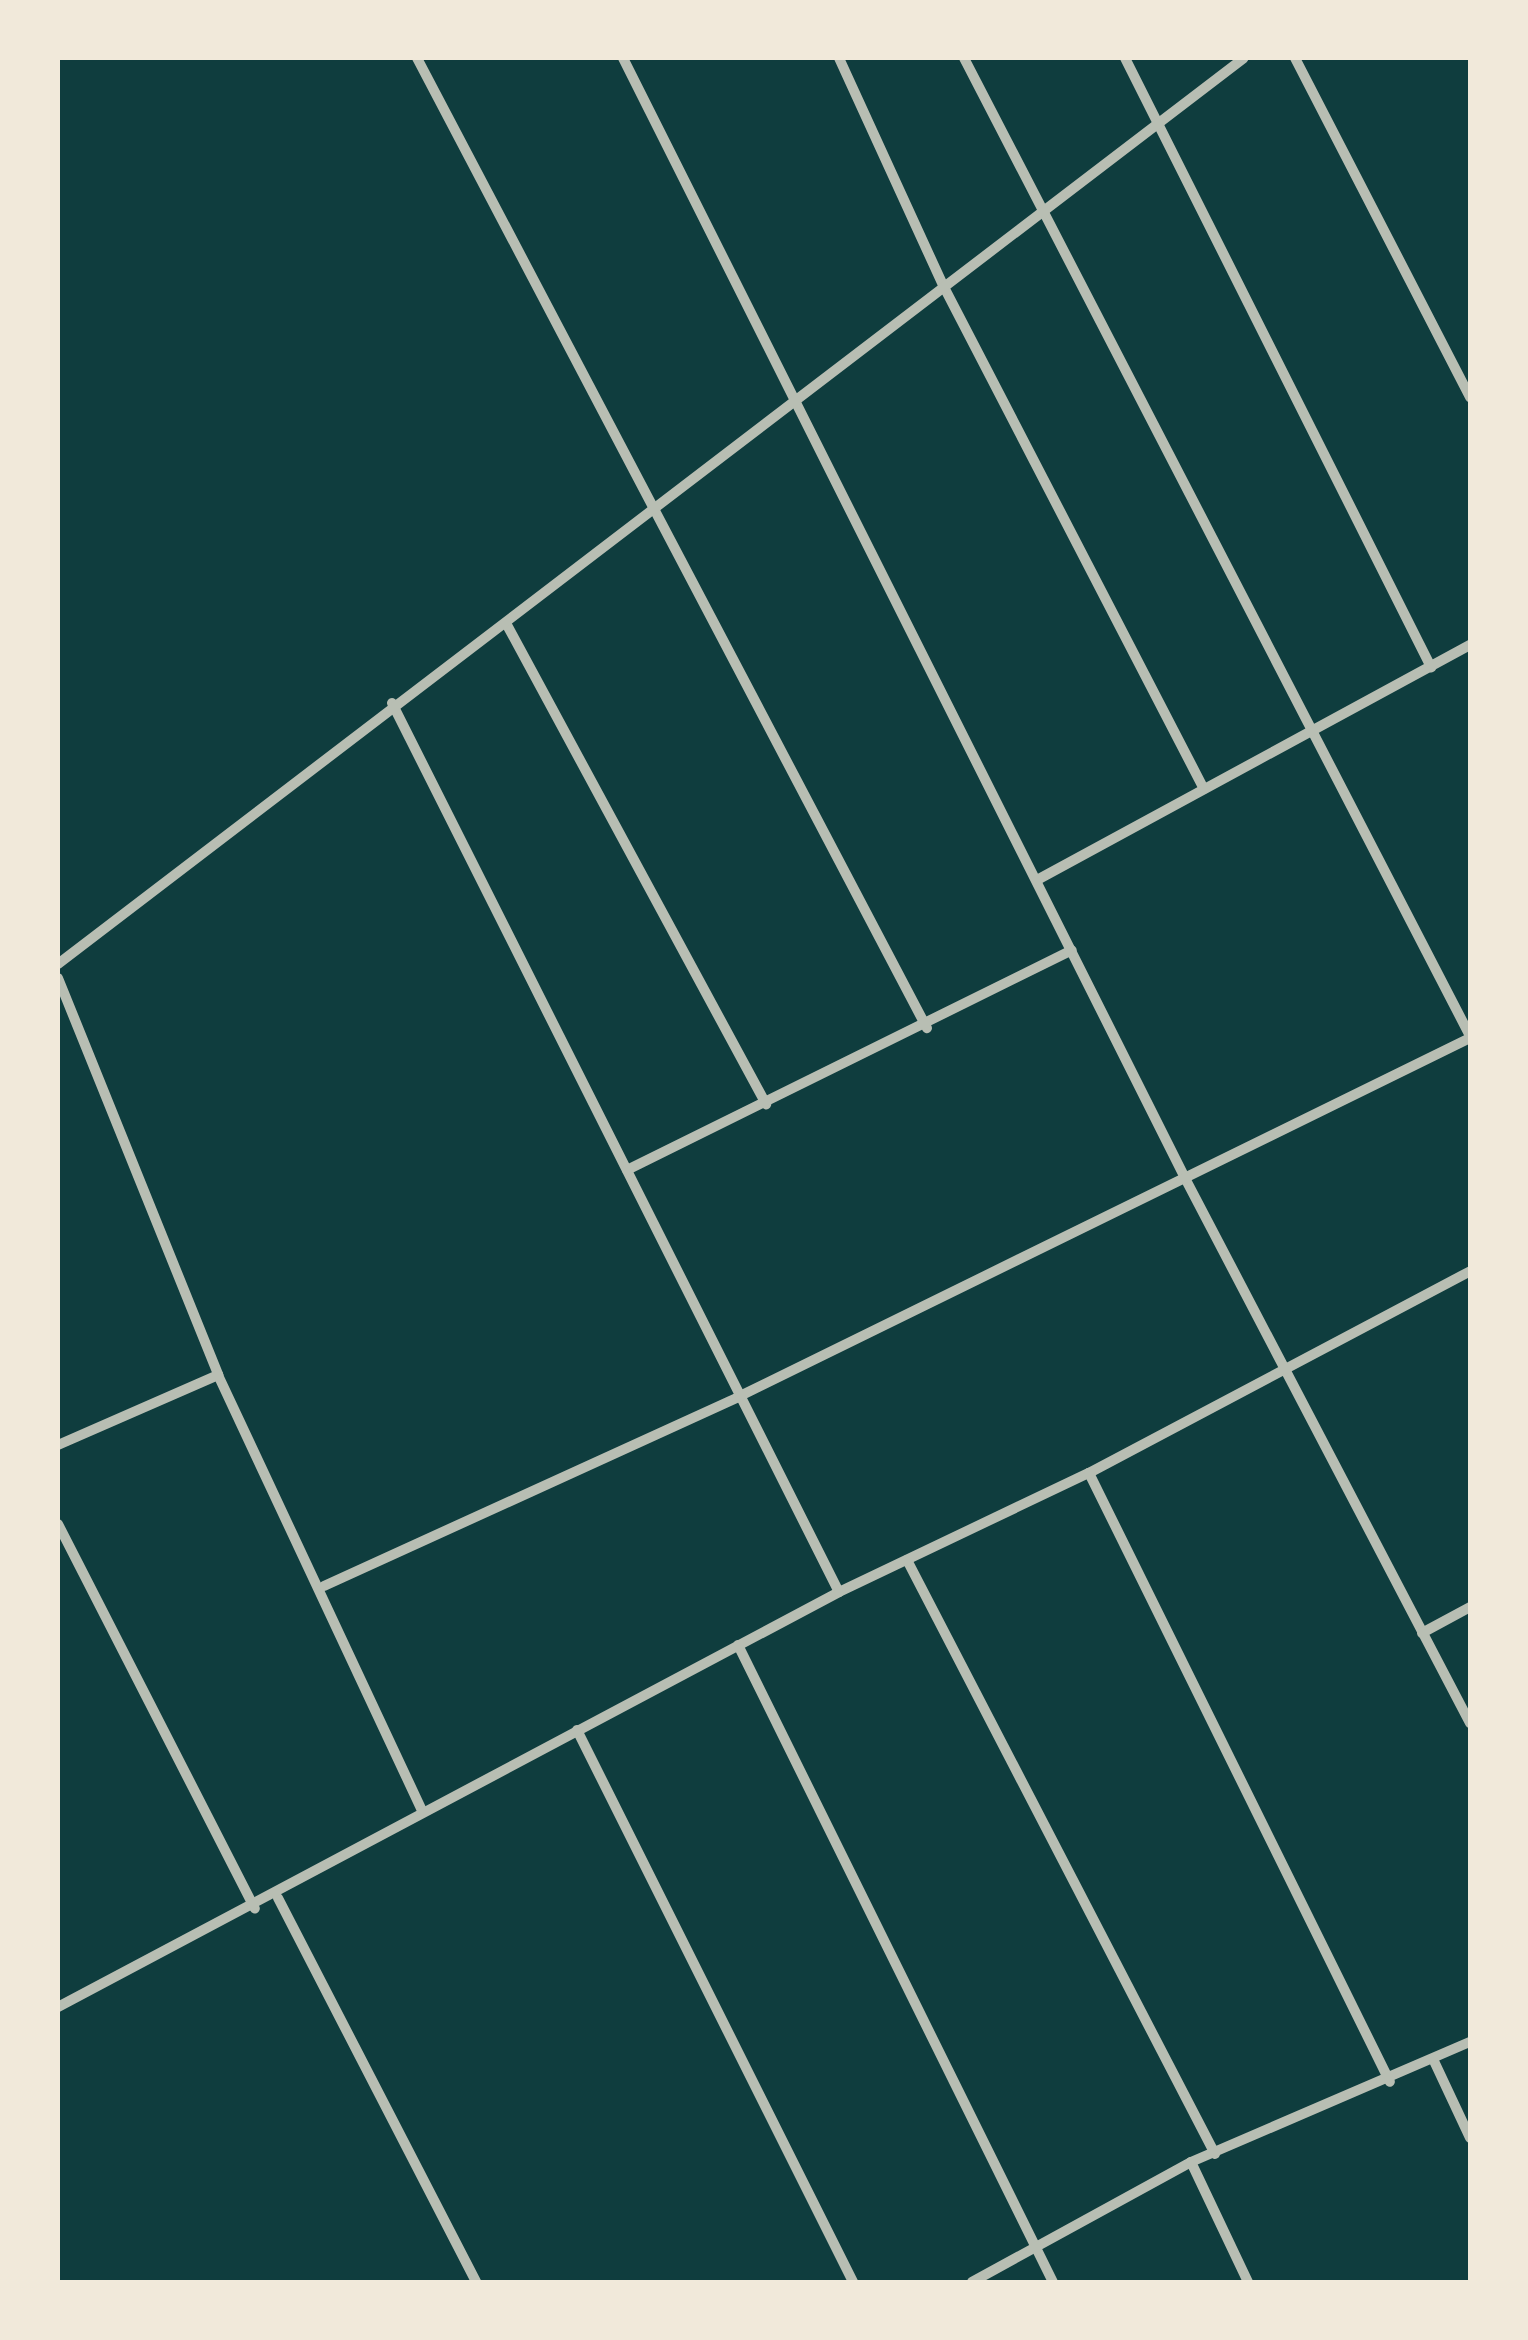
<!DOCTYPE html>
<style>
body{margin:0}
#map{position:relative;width:1528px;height:2340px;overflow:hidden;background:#0f3d3e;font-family:"Source Sans 3",sans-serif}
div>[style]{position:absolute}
.minor>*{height:10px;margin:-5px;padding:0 5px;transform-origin:5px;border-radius:5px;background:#b8beb3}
span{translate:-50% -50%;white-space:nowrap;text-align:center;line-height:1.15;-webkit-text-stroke:10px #f1e9da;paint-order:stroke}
.frame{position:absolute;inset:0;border:60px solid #f1e9da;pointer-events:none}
</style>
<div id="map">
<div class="minor">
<i style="left:417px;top:58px;width:1096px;rotate:62.27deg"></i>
<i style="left:623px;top:58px;width:1255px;rotate:63.35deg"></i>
<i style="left:1186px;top:1180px;width:613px;rotate:62.39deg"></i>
<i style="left:839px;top:58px;width:254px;rotate:65.4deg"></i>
<i style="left:945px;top:289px;width:563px;rotate:62.62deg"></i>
<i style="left:964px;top:58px;width:1101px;rotate:62.64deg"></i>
<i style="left:1125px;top:58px;width:682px;rotate:63.32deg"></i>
<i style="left:1295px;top:58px;width:382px;rotate:62.7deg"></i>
<i style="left:507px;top:625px;width:545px;rotate:61.6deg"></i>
<i style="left:392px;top:703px;width:995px;rotate:63.31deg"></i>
<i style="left:1037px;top:880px;width:493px;rotate:-28.5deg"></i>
<i style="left:58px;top:964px;width:1492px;rotate:-37.38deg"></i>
<i style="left:58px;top:978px;width:428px;rotate:68deg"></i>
<i style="left:218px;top:1375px;width:481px;rotate:64.9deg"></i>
<i style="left:627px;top:1170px;width:496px;rotate:-26.3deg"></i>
<i style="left:58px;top:1445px;width:175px;rotate:-23.6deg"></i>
<i style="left:1089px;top:1473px;width:679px;rotate:63.7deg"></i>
<i style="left:58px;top:1524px;width:432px;rotate:62.9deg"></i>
<i style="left:907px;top:1560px;width:669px;rotate:62.59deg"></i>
<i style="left:324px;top:1586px;width:457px;rotate:-24.5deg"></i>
<i style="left:740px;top:1396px;width:813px;rotate:-26.12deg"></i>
<i style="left:1422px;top:1633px;width:55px;rotate:-28.4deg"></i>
<i style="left:738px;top:1645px;width:711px;rotate:63.69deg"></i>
<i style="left:577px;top:1730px;width:617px;rotate:63.43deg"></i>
<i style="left:278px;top:1898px;width:432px;rotate:62.7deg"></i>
<i style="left:58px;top:2007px;width:884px;rotate:-27.98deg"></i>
<i style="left:839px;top:1592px;width:277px;rotate:-25.5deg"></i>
<i style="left:1089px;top:1473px;width:431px;rotate:-27.9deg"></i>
<i style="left:1434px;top:2061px;width:85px;rotate:64.9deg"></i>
<i style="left:1191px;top:2162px;width:133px;rotate:64.6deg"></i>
<i style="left:972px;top:2282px;width:250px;rotate:-28.7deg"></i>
<i style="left:1191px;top:2162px;width:304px;rotate:-23.3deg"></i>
</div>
<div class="frame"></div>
</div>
